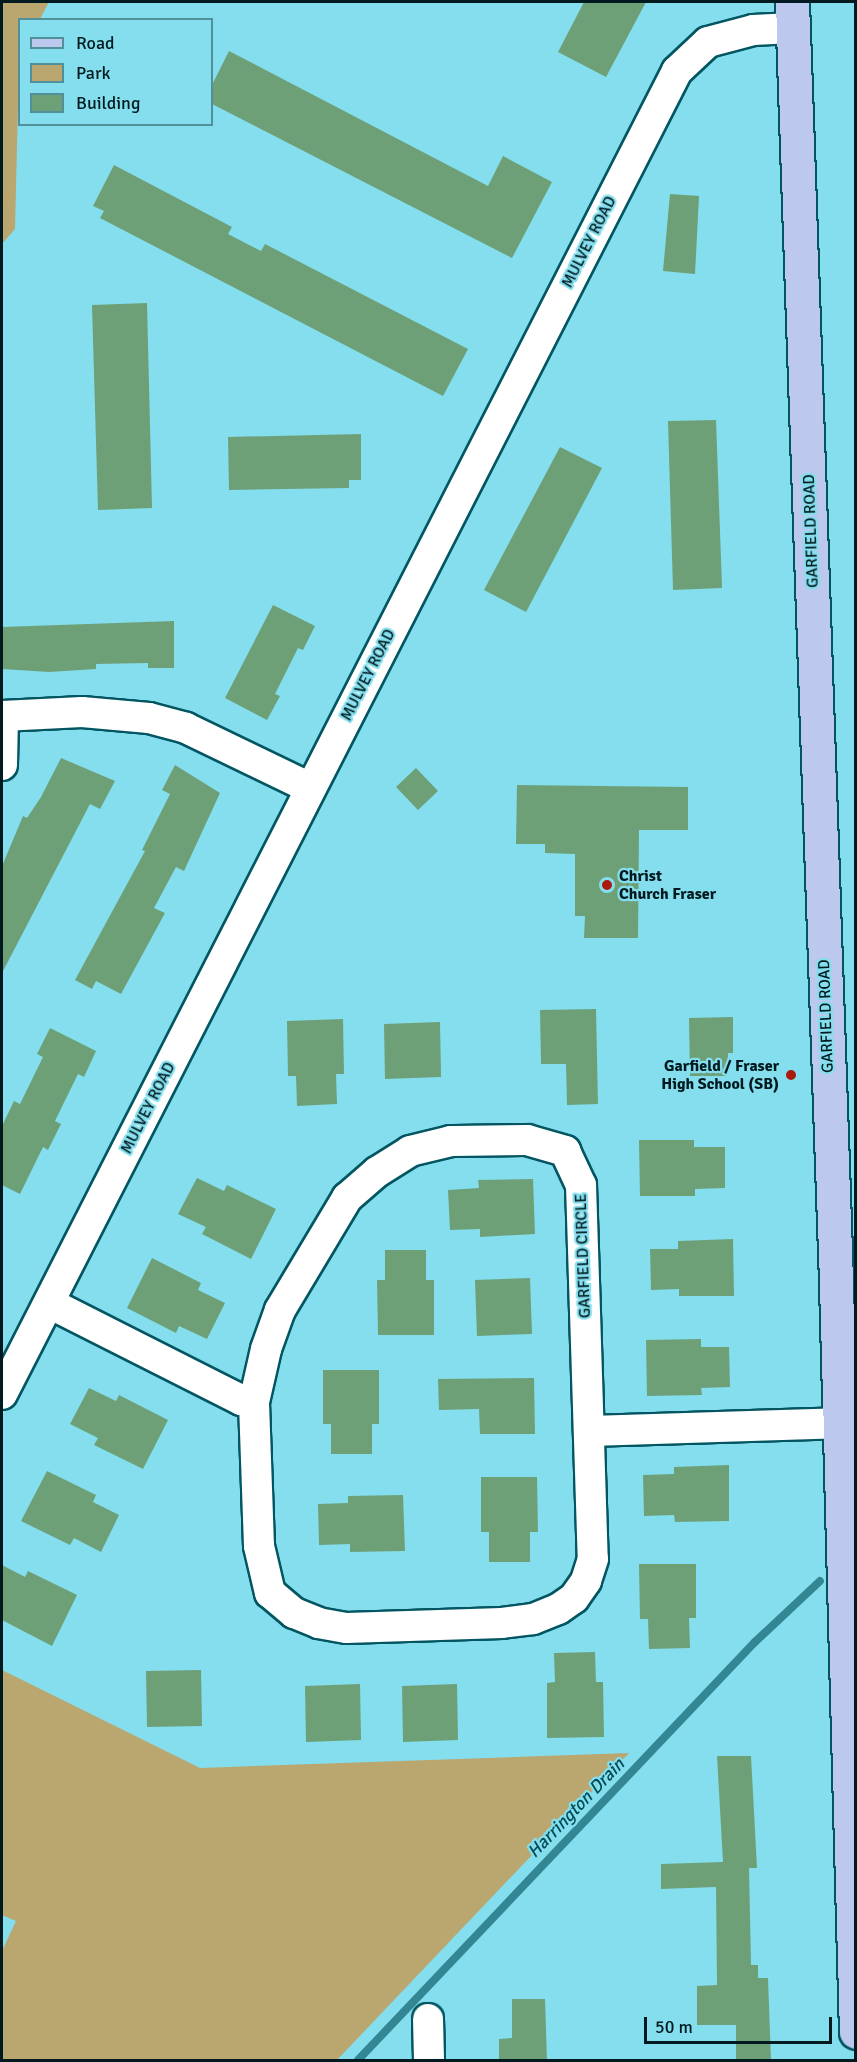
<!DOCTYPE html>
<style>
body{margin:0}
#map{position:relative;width:857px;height:2062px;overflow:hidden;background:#84deed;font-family:Signika,sans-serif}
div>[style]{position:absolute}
.green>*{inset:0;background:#baa66f}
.stream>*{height:8px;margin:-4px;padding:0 4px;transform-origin:4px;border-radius:4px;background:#338693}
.building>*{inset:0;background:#6ea078}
.roads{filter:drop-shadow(2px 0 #035661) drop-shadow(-2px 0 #035661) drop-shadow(0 2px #035661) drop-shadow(0 -2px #035661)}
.minor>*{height:30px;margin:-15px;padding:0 15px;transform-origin:15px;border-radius:15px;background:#fff}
.major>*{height:33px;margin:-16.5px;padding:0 16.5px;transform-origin:16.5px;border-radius:16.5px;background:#bcc8ee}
.dots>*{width:16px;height:16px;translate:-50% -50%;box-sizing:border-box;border:3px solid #84deed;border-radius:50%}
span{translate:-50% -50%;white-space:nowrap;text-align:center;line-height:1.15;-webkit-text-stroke:4.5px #84deed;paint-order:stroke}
.street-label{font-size:16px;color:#001a1f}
.poi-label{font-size:16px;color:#001a1f;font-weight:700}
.left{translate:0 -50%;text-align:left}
.right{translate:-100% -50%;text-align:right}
.water-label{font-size:18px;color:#004b55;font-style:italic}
.frame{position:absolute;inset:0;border:3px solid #001a1f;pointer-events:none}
.legend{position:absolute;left:18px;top:18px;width:195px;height:108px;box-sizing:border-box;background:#84deed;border:2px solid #4f909b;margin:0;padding:8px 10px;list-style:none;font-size:18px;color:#001a1f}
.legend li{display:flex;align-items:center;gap:12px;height:30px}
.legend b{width:30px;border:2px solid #4f909b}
.scale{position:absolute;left:644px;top:2017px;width:188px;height:27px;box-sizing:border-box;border:3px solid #001a1f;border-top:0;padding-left:8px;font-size:18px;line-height:21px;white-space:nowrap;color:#001a1f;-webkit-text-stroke:4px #84deed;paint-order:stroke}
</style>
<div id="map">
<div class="green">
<i style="clip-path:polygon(2px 2px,49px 2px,40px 19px,20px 20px,15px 229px,2px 244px)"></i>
<i style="clip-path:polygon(2px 1670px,200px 1768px,629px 1753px,337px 2060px,2px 2060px,2px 1951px,16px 1921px,2px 1915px)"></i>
</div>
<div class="stream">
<i style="left:358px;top:2060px;width:576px;rotate:-46.48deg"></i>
<i style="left:755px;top:1642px;width:89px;rotate:-43.2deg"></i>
</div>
<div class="building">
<i style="clip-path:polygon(584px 2px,646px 2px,606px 77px,558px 52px)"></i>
<i style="clip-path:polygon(229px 51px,488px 186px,503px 156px,552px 182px,512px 258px,212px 104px,212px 85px)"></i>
<i style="clip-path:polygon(114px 165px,232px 227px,228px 234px,261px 251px,265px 244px,468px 349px,443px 396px,100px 218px,104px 211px,93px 206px)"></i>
<i style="clip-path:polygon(670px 194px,699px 196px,695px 274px,663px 271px)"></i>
<i style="clip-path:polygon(147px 303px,152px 508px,98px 510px,92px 305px)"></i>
<i style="clip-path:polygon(716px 420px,722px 588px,673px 590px,668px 421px)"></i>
<i style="clip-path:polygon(361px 434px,361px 480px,349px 480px,349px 488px,229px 490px,228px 437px)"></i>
<i style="clip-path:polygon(560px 447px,602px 468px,526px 612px,484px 590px)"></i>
<i style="clip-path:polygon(273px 605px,315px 626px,303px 650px,298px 648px,275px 694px,280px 696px,267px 720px,225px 698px)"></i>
<i style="clip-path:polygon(174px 621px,174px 668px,148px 668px,148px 663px,96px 664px,96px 669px,49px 672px,2px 669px,2px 627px)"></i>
<i style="clip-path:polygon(61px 758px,115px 781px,100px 809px,90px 804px,2px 973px,2px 866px,23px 816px,27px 818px,41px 797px)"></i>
<i style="clip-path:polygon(175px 765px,220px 793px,184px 871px,176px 867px,154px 908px,165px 913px,121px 994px,96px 981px,92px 989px,75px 980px,145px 851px,142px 850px,170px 794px,162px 790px)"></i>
<i style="clip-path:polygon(416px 768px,438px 791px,418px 810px,396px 787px)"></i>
<i style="clip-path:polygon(517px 785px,688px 787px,688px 830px,639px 830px,638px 938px,584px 938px,585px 916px,575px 916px,575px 854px,545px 853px,545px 844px,516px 844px)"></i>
<i style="clip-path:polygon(596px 1009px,598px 1104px,567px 1105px,566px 1064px,541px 1064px,540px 1010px)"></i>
<i style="clip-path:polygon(733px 1017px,733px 1053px,728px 1053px,728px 1076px,690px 1076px,689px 1018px)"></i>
<i style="clip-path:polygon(343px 1019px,344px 1074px,336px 1074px,337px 1104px,297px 1106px,296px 1076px,288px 1076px,287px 1021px)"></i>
<i style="clip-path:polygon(440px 1022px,441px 1077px,385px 1079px,384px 1024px)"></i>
<i style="clip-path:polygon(50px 1028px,96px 1051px,84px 1077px,78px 1074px,55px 1121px,61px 1124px,48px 1150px,43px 1147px,20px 1194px,2px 1185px,2px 1126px,14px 1101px,20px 1104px,43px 1057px,37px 1054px)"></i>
<i style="clip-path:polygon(639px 1140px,694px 1140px,694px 1147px,725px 1147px,725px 1188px,695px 1189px,695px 1196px,640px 1196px)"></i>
<i style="clip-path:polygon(197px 1178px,224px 1191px,227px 1185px,276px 1209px,251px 1259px,202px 1234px,206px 1227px,178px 1214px)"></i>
<i style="clip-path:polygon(533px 1179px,535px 1234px,480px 1237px,480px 1229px,450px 1230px,448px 1190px,479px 1188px,478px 1180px)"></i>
<i style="clip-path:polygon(733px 1239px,734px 1296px,679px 1296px,679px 1289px,651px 1290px,650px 1249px,678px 1249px,678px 1241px)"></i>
<i style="clip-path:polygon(385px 1250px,426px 1250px,426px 1280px,434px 1280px,434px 1335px,378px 1335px,377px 1280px,385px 1280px)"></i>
<i style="clip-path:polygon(152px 1258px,201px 1283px,198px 1290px,225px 1303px,207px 1339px,179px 1326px,176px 1333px,127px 1308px)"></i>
<i style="clip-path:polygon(530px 1278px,532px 1334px,477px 1336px,475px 1280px)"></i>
<i style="clip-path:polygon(701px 1339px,701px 1347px,729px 1347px,730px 1387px,701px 1388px,702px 1395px,647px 1396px,646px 1340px)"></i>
<i style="clip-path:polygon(323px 1370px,379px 1370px,379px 1424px,372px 1424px,372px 1454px,331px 1454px,331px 1424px,323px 1424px)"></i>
<i style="clip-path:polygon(534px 1378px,535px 1434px,480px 1434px,479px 1409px,439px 1410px,438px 1379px)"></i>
<i style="clip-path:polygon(89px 1388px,116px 1401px,119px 1395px,168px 1420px,143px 1469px,94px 1445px,98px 1438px,70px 1424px)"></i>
<i style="clip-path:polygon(729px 1465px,729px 1521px,675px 1522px,674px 1515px,644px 1516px,643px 1475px,674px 1474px,674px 1467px)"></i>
<i style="clip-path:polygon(47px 1471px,96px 1495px,93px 1502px,119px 1515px,101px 1552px,74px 1538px,70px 1545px,21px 1521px)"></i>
<i style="clip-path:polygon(481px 1477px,537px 1477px,538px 1532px,530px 1532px,530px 1562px,489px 1562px,489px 1532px,481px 1532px)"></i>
<i style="clip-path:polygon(403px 1495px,405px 1551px,350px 1552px,350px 1544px,319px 1545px,318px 1504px,348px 1503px,348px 1496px)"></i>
<i style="clip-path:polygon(639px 1564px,696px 1564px,696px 1618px,689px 1618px,690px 1648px,649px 1649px,648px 1619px,640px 1619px)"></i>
<i style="clip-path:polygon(2px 1565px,25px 1577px,28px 1571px,77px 1595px,52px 1646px,2px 1620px)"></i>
<i style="clip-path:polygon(595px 1652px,596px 1682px,603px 1682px,604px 1737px,547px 1738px,547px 1683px,555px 1682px,554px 1653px)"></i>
<i style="clip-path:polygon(201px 1670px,202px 1726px,147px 1727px,146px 1671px)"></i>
<i style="clip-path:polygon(360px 1684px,361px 1740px,306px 1742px,305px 1686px)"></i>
<i style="clip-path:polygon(457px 1684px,458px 1740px,403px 1742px,402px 1686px)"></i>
<i style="clip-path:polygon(717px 1756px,751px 1756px,757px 1868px,749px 1868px,751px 1965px,758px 1965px,758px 1978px,768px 1978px,771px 2061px,736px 2061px,736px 2025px,697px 2025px,697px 1986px,717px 1985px,716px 1887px,661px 1889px,661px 1864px,723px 1862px)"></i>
<i style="clip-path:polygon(512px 1999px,545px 1999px,547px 2061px,499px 2061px,499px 2039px,512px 2038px)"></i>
</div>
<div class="roads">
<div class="minor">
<i style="left:2px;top:716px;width:80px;rotate:-2.9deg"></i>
<i style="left:82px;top:712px;width:67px;rotate:5.1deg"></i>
<i style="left:149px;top:718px;width:38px;rotate:15deg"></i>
<i style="left:186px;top:728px;width:138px;rotate:25.8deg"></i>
<i style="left:2px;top:765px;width:49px;rotate:-88.8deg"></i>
<i style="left:527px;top:1140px;width:40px;rotate:16deg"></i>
<i style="left:565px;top:1151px;width:38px;rotate:65deg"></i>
<i style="left:581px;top:1185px;width:374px;rotate:88.2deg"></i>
<i style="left:593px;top:1559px;width:23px;rotate:108deg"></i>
<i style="left:586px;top:1581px;width:21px;rotate:125deg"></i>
<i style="left:574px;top:1598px;width:19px;rotate:145deg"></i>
<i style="left:558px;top:1609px;width:27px;rotate:158deg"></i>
<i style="left:533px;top:1619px;width:31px;rotate:173deg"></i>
<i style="left:502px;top:1623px;width:156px;rotate:178.2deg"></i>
<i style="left:346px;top:1628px;width:27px;rotate:-170deg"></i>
<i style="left:319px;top:1623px;width:27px;rotate:-158deg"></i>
<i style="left:294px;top:1613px;width:31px;rotate:-140deg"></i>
<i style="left:270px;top:1593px;width:48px;rotate:-103.2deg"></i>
<i style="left:259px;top:1546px;width:144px;rotate:-92deg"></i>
<i style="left:254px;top:1402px;width:54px;rotate:-77.2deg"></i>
<i style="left:266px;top:1349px;width:41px;rotate:-70.3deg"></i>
<i style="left:280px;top:1310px;width:131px;rotate:-59.1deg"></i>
<i style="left:347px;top:1198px;width:40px;rotate:-41deg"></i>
<i style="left:377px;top:1172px;width:39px;rotate:-32deg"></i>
<i style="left:410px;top:1151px;width:42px;rotate:-13.7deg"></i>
<i style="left:451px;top:1141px;width:76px;rotate:-0.8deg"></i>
<i style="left:49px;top:1303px;width:215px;rotate:26.8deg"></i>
<i style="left:241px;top:1400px;width:13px;rotate:9deg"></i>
<i style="left:2px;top:1394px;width:1485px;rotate:-62.97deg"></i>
<i style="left:677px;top:71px;width:42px;rotate:-43.1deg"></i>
<i style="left:708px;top:42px;width:47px;rotate:-14.9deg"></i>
<i style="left:753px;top:30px;width:40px;rotate:-2.9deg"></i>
<i style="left:589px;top:1431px;width:250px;rotate:-1.8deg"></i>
<i style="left:428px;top:2019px;width:41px;rotate:88.6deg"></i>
</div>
<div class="major">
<i style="left:792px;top:2px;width:1283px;rotate:88.03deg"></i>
<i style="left:836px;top:1284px;width:748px;rotate:88.47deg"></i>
</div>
</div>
<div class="dots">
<i style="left:607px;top:885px;background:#aa1a0c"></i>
<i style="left:791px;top:1075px;background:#aa1a0c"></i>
</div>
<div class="street-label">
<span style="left:589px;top:242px;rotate:-63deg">MULVEY ROAD</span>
<span style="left:811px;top:531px;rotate:-92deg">GARFIELD ROAD</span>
<span style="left:368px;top:675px;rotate:-63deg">MULVEY ROAD</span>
<span style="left:826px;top:1016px;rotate:-92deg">GARFIELD ROAD</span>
<span style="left:148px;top:1108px;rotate:-63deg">MULVEY ROAD</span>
<span style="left:583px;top:1256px;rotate:-92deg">GARFIELD CIRCLE</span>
</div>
<div class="poi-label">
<span class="left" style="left:619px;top:885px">Christ<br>Church Fraser</span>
<span class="right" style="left:779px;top:1075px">Garfield / Fraser<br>High School (SB)</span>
</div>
<div class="water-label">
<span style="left:576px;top:1808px;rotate:-46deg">Harrington Drain</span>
</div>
<div class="frame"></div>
<ul class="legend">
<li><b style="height:8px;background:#bcc8ee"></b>Road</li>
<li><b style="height:16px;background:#baa66f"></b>Park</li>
<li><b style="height:16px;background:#6ea078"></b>Building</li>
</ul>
<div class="scale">50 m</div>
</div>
